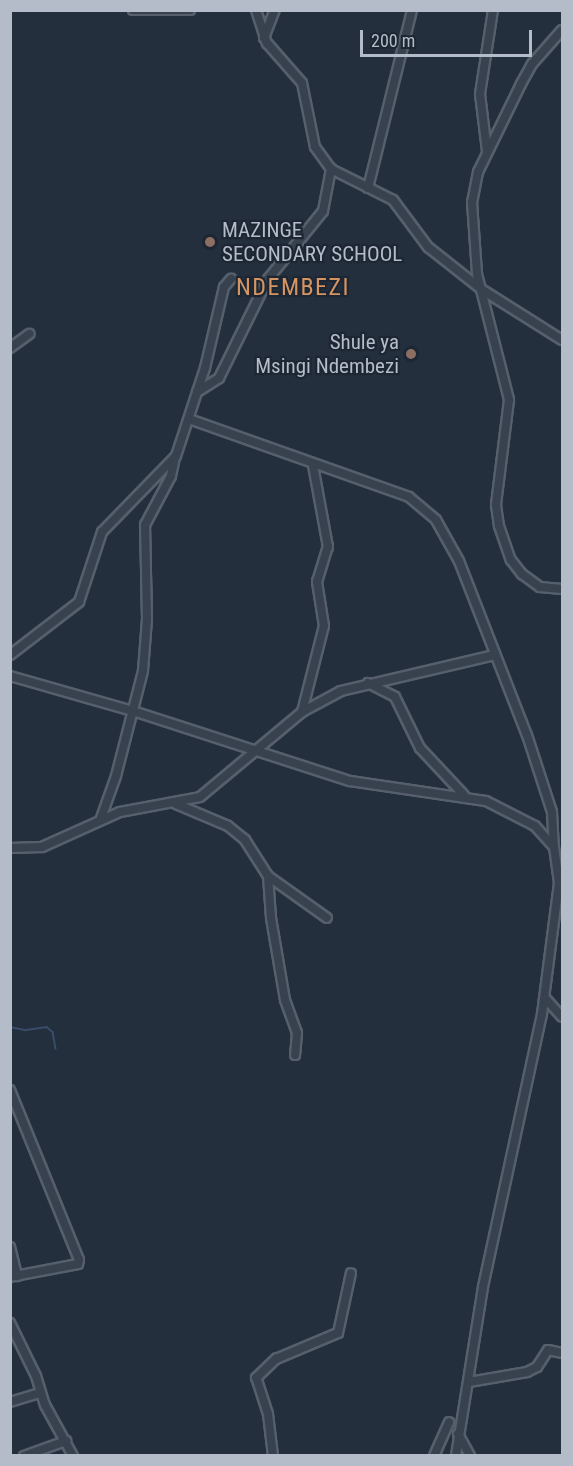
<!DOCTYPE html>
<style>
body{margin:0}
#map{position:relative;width:573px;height:1466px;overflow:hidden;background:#242f3e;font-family:"Roboto Condensed",sans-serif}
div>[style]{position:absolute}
.stream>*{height:1.5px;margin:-0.75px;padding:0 0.75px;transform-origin:0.75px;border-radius:0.75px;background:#394c67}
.roads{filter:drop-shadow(2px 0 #565f6c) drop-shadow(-2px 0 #565f6c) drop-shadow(0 2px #565f6c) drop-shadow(0 -2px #565f6c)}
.minor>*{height:8px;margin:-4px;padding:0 4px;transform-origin:4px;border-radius:4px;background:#38414e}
.dots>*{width:16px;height:16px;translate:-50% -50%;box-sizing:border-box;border:3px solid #1d2633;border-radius:50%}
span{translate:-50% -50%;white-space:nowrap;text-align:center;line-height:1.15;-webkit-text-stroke:4.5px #1d2633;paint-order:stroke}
.poi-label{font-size:21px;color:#b4bcc9}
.left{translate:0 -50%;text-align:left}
.right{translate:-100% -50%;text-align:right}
.quarter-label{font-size:24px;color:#d59563;letter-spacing:1.5px}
.frame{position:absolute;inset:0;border:12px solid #b4bcc9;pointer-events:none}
.scale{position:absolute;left:360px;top:30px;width:172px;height:27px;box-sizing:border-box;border:3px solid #b4bcc9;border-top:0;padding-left:8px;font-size:18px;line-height:21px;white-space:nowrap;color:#b4bcc9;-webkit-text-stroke:4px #1d2633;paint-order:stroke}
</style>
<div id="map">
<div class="stream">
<i style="left:10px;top:1027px;width:16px;rotate:11deg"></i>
<i style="left:26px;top:1030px;width:21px;rotate:-8deg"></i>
<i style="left:47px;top:1027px;width:8px;rotate:40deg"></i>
<i style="left:53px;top:1032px;width:17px;rotate:80deg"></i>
</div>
<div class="roads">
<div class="minor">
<i style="left:133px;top:10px;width:57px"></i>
<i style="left:256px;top:10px;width:35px;rotate:72deg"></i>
<i style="left:267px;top:43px;width:53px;rotate:48.8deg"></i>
<i style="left:302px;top:83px;width:65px;rotate:78.5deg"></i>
<i style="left:315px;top:147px;width:27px;rotate:54deg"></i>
<i style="left:331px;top:169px;width:69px;rotate:26.6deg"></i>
<i style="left:393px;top:200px;width:59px;rotate:53.3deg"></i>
<i style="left:428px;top:247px;width:68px;rotate:38.4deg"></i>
<i style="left:481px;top:289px;width:96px;rotate:32.2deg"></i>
<i style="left:562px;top:30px;width:45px;rotate:131.4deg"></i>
<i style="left:532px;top:64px;width:23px;rotate:119deg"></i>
<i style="left:521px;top:84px;width:98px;rotate:116deg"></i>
<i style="left:478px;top:172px;width:31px;rotate:101deg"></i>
<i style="left:472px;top:202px;width:72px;rotate:86deg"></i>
<i style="left:477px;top:274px;width:130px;rotate:75.7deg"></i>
<i style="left:509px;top:400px;width:106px;rotate:97.1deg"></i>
<i style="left:496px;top:505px;width:21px;rotate:82deg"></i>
<i style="left:499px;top:526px;width:36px;rotate:71deg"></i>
<i style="left:511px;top:560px;width:18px;rotate:52deg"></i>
<i style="left:522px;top:574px;width:22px;rotate:36deg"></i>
<i style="left:540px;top:587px;width:22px;rotate:5deg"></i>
<i style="left:264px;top:38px;width:30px;rotate:-69deg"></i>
<i style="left:487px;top:151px;width:57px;rotate:-97deg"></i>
<i style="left:480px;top:94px;width:85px;rotate:-81.2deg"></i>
<i style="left:368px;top:188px;width:183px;rotate:-76.1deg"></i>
<i style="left:10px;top:348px;width:24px;rotate:-36deg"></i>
<i style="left:197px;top:392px;width:26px;rotate:-32deg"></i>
<i style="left:219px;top:378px;width:110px;rotate:-63.7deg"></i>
<i style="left:268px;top:279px;width:87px;rotate:-51deg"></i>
<i style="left:323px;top:211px;width:43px;rotate:-79.2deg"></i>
<i style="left:189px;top:419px;width:233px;rotate:19.5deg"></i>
<i style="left:409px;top:497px;width:35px;rotate:40deg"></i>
<i style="left:436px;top:520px;width:47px;rotate:60.7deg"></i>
<i style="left:459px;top:561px;width:187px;rotate:68.7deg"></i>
<i style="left:527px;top:735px;width:81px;rotate:72deg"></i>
<i style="left:552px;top:812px;width:35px;rotate:87deg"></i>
<i style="left:10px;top:655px;width:87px;rotate:-37.5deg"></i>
<i style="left:79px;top:602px;width:74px;rotate:-71.8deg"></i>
<i style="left:102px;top:532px;width:106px;rotate:-45.8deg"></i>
<i style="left:176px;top:456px;width:93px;rotate:-71.8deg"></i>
<i style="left:205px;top:368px;width:83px;rotate:-76.8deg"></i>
<i style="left:224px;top:287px;width:11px;rotate:-49deg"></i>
<i style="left:10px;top:676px;width:128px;rotate:15.9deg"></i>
<i style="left:133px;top:711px;width:228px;rotate:17.9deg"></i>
<i style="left:350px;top:781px;width:137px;rotate:8.4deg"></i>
<i style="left:486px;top:801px;width:55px;rotate:27deg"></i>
<i style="left:535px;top:826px;width:28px;rotate:48deg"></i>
<i style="left:554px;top:847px;width:36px;rotate:82deg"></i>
<i style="left:559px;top:883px;width:132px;rotate:97.4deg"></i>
<i style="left:542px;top:1014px;width:279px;rotate:102.2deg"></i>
<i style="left:483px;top:1287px;width:171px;rotate:99.1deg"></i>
<i style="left:368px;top:683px;width:30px;rotate:27deg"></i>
<i style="left:395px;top:697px;width:57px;rotate:63.9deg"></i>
<i style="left:420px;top:748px;width:64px;rotate:46.9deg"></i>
<i style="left:302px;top:712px;width:89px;rotate:-75.7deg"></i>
<i style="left:324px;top:626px;width:45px;rotate:-99deg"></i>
<i style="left:317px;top:582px;width:37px;rotate:-73deg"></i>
<i style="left:328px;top:547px;width:83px;rotate:-100.4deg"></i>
<i style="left:176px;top:804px;width:56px;rotate:22.9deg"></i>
<i style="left:228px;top:826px;width:22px;rotate:39deg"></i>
<i style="left:245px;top:840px;width:43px;rotate:57.4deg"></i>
<i style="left:268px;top:876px;width:72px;rotate:35.4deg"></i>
<i style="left:101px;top:818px;width:45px;rotate:-70.3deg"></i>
<i style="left:116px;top:776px;width:108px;rotate:-75.6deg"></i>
<i style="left:143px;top:671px;width:52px;rotate:-85.6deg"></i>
<i style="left:147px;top:619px;width:94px;rotate:-91.2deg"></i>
<i style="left:145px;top:525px;width:55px;rotate:-62deg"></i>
<i style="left:171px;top:476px;width:19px;rotate:-78deg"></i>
<i style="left:10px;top:848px;width:32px;rotate:-2deg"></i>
<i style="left:42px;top:847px;width:85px;rotate:-24.2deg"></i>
<i style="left:120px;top:812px;width:81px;rotate:-10.6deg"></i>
<i style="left:200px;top:797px;width:133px;rotate:-39.8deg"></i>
<i style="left:302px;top:712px;width:44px;rotate:-28.3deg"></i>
<i style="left:341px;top:691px;width:157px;rotate:-13.2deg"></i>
<i style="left:268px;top:876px;width:42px;rotate:85.9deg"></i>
<i style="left:271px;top:918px;width:83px;rotate:80.3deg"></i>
<i style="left:285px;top:1000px;width:35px;rotate:70deg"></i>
<i style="left:297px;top:1033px;width:22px;rotate:95deg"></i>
<i style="left:545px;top:998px;width:25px;rotate:48deg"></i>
<i style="left:10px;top:1090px;width:183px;rotate:67.9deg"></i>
<i style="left:79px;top:1260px;width:4px;rotate:104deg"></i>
<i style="left:78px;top:1264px;width:69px;rotate:169.2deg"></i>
<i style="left:10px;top:1247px;width:30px;rotate:76deg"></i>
<i style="left:10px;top:1323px;width:59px;rotate:63.9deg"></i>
<i style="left:36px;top:1376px;width:30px;rotate:73deg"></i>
<i style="left:45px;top:1405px;width:58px;rotate:61.2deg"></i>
<i style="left:469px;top:1382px;width:59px;rotate:-9.8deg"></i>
<i style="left:527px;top:1372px;width:11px;rotate:-27deg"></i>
<i style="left:537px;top:1367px;width:20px;rotate:-57deg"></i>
<i style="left:548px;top:1350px;width:14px;rotate:12deg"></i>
<i style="left:10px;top:1402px;width:30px;rotate:-17deg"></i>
<i style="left:458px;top:1434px;width:25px;rotate:61deg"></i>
<i style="left:24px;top:1456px;width:45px;rotate:-19.7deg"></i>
<i style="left:273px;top:1456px;width:42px;rotate:-96.8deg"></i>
<i style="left:268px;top:1414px;width:38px;rotate:-108deg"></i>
<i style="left:256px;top:1378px;width:28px;rotate:-44deg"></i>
<i style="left:276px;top:1359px;width:67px;rotate:-22.8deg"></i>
<i style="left:338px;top:1333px;width:61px;rotate:-77.8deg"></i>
<i style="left:434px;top:1456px;width:37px;rotate:-66deg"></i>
</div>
</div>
<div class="dots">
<i style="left:210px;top:242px;background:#8d6e63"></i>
<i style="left:411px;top:354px;background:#8d6e63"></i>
</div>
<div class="poi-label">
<span class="left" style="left:222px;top:242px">MAZINGE<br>SECONDARY SCHOOL</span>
<span class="right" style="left:399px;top:354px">Shule ya<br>Msingi Ndembezi</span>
</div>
<div class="quarter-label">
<span style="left:293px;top:288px">NDEMBEZI</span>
</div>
<div class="frame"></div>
<div class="scale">200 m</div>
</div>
